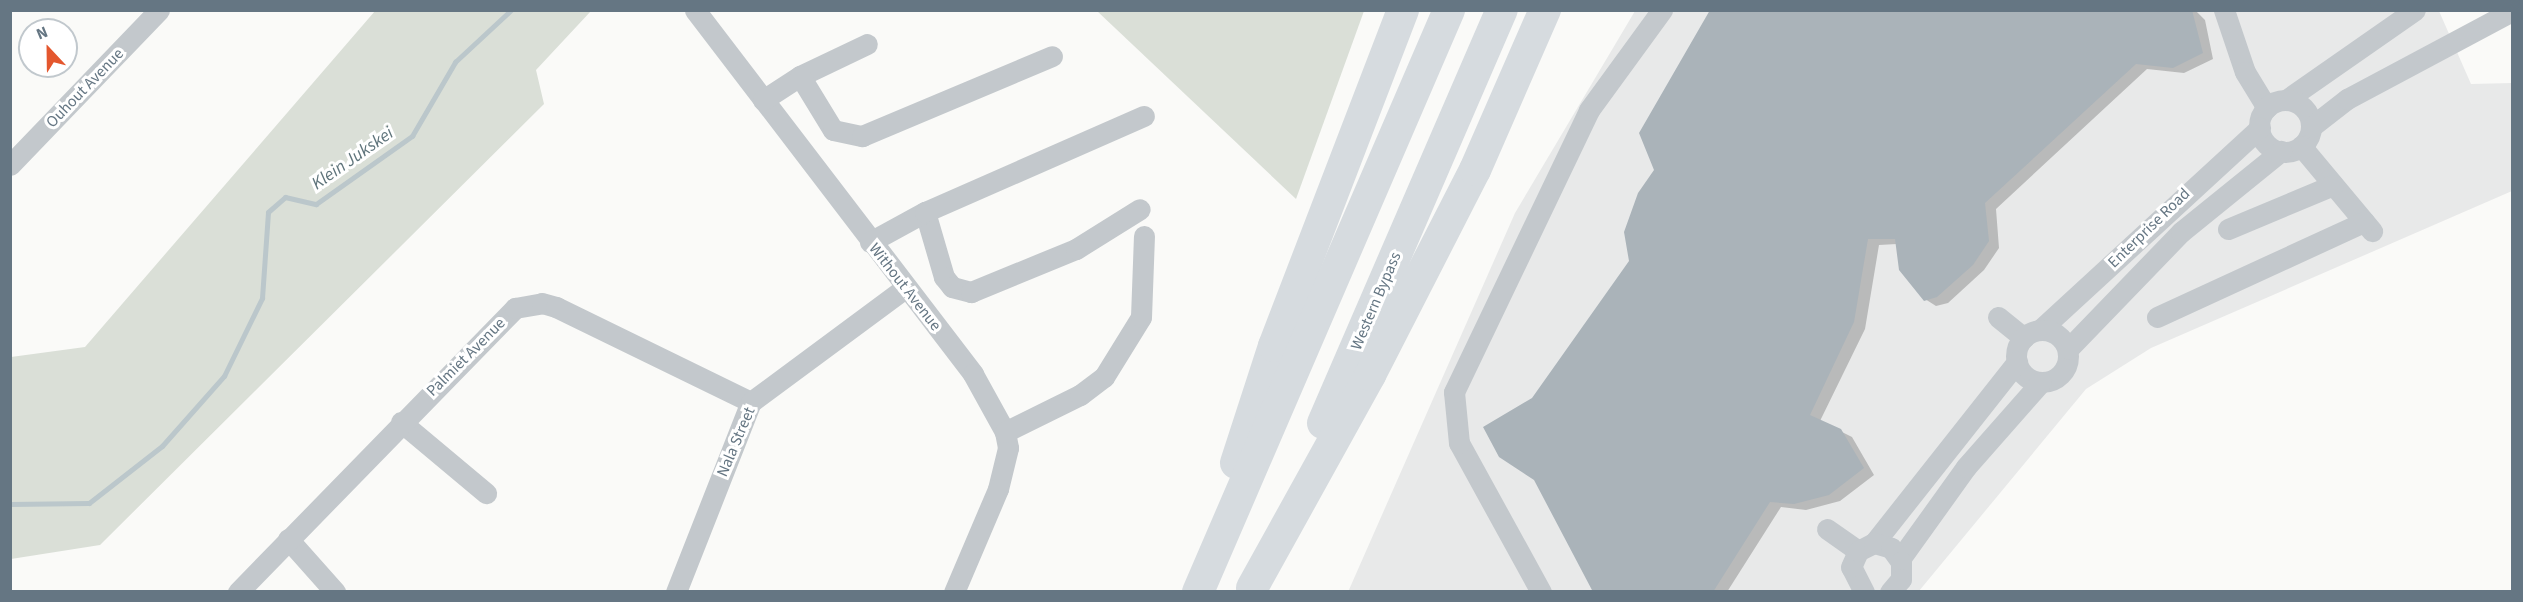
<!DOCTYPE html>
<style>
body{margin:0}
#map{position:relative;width:2523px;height:602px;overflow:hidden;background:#fafaf8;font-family:"Source Sans 3",sans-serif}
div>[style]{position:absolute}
.built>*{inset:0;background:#e8e9e9}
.green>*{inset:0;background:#dadfd7}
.shadow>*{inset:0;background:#0003}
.stream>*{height:5px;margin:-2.5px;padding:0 2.5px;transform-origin:2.5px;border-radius:2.5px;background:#bbc7cb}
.building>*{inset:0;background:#aab3b9}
.minor>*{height:21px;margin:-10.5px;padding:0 10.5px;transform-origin:10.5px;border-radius:10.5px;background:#c3c8cc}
.minor>.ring{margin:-10.5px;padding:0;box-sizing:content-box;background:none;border:21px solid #c3c8cc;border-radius:50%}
.highway>*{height:32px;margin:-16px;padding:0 16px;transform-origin:16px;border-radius:16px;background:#d6dbdf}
span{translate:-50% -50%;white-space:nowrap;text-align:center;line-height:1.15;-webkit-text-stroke:6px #fff;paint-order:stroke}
.street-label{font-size:16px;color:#657683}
.water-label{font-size:18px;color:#60757c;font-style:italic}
.frame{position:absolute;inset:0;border:12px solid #657683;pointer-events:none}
.north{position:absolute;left:18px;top:18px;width:60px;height:60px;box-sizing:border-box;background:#fff;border:2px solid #c1c8cd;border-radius:50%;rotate:338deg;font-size:16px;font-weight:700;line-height:24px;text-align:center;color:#657683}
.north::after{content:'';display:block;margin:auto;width:21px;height:27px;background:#e4572e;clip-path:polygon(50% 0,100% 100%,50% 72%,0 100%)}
</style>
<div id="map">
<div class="built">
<i style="clip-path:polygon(1635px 11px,2439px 11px,2471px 84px,2512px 83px,2512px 191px,2151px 348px,2086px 389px,1919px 591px,1348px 592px,1515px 213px)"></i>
</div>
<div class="green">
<i style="clip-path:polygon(375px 11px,591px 11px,536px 70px,544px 104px,100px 545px,11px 559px,11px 357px,85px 347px)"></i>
<i style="clip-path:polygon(1097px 11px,1364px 11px,1296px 199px)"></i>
</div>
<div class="shadow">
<i style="clip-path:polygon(1712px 10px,2195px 10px,2205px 20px,2213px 59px,2184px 73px,2147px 69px,1996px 209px,1999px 248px,1984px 270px,1948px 303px,1936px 306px,1925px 299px,1897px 244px,1879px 245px,1865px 329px,1820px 421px,1852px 437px,1874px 475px,1840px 501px,1806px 510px,1781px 507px,1727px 592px,1595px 592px,1533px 399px,1631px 262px)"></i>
</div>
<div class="stream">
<i style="left:10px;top:504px;width:79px;rotate:-0.7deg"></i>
<i style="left:89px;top:503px;width:93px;rotate:-38deg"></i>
<i style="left:162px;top:446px;width:94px;rotate:-48.5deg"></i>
<i style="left:224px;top:376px;width:87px;rotate:-64deg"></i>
<i style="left:262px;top:298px;width:86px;rotate:-86deg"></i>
<i style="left:268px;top:212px;width:23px;rotate:-41deg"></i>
<i style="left:285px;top:197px;width:32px;rotate:13deg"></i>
<i style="left:316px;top:204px;width:118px;rotate:-35.3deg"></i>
<i style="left:412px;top:136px;width:86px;rotate:-59.8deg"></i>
<i style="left:455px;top:62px;width:76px;rotate:-42.9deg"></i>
</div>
<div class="building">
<i style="clip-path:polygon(1710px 10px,2192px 10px,2203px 53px,2173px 68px,2136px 64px,1985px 203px,1989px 241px,1973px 265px,1937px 297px,1924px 301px,1899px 270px,1895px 239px,1868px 239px,1854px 322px,1810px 415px,1841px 429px,1864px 468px,1829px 495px,1794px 504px,1770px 502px,1713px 592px,1593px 592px,1534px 480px,1499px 457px,1483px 427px,1532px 398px,1629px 261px,1624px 232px,1638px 193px,1654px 170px,1639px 133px)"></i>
</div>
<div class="minor">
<i style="left:695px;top:10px;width:458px;rotate:52.6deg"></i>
<i style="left:973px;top:374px;width:66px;rotate:61.1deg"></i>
<i style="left:1005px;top:432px;width:16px;rotate:79deg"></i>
<i style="left:1008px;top:448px;width:42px;rotate:103.7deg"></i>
<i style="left:998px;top:489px;width:112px;rotate:113.1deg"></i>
<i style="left:2224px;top:10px;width:65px;rotate:71.3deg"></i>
<i style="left:2245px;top:72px;width:42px;rotate:58.6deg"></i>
<i style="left:800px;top:76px;width:74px;rotate:-25.5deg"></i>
<i style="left:763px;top:100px;width:44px;rotate:-33deg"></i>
<i style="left:800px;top:76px;width:63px;rotate:58.6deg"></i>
<i style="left:833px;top:130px;width:30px;rotate:12deg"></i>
<i style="left:862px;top:136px;width:206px;rotate:-22.8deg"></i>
<i style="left:2286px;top:100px;width:157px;rotate:-34.9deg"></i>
<i class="ring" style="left:2259px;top:100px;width:31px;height:31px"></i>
<i style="left:2311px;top:127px;width:46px;rotate:-37.9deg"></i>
<i style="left:2347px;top:99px;width:187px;rotate:-28.1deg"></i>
<i style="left:2301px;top:146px;width:111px;rotate:50.1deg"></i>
<i style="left:10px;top:165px;width:215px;rotate:-46.1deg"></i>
<i style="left:925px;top:212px;width:68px;rotate:73.7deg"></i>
<i style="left:944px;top:277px;width:13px;rotate:51deg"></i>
<i style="left:952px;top:287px;width:20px;rotate:15deg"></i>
<i style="left:971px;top:292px;width:113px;rotate:-22.3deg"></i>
<i style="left:1076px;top:249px;width:75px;rotate:-32deg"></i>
<i style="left:2228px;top:229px;width:114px;rotate:-22.7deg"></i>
<i style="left:870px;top:242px;width:63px;rotate:-28.6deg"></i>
<i style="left:925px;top:212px;width:239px;rotate:-23.7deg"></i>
<i style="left:1998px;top:317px;width:33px;rotate:39deg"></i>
<i style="left:2157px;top:317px;width:228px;rotate:-24.7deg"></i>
<i style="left:2040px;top:330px;width:299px;rotate:-42.6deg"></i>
<i class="ring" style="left:2016px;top:330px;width:31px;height:31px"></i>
<i style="left:2068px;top:349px;width:163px;rotate:-46deg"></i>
<i style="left:2181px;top:232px;width:129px;rotate:-39deg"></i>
<i style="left:401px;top:422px;width:111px;rotate:39.9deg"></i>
<i style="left:1005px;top:432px;width:84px;rotate:-26.3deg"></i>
<i style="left:1080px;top:395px;width:30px;rotate:-37deg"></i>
<i style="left:1104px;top:377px;width:70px;rotate:-58.3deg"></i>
<i style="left:1141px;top:317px;width:81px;rotate:-87.9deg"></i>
<i style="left:1827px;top:529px;width:38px;rotate:35deg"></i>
<i style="left:288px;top:539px;width:71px;rotate:48.4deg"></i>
<i style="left:1874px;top:543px;width:231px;rotate:-51.7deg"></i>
<i style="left:1900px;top:559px;width:113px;rotate:-54.3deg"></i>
<i style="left:1966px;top:467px;width:113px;rotate:-48.6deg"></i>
<i style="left:238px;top:592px;width:397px;rotate:-45.7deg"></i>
<i style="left:515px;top:308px;width:27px;rotate:-10deg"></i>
<i style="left:542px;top:303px;width:15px;rotate:16deg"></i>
<i style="left:556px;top:307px;width:217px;rotate:26deg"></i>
<i style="left:676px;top:592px;width:204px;rotate:-68.5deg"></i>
<i style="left:751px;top:402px;width:192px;rotate:-36.5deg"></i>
<i style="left:1541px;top:592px;width:170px;rotate:-118.8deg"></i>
<i style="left:1459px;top:443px;width:51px;rotate:-95.6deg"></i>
<i style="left:1454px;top:392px;width:313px;rotate:-64.4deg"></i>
<i style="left:1589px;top:110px;width:124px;rotate:-53.9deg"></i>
<i style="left:1864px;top:592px;width:28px;rotate:-117deg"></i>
<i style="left:1851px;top:567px;width:17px;rotate:-66deg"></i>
<i style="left:1858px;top:551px;width:18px;rotate:-27deg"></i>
<i style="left:1874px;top:543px;width:18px;rotate:16deg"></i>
<i style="left:1891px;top:548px;width:17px;rotate:54deg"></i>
<i style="left:1901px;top:562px;width:17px;rotate:90deg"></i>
<i style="left:1901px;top:579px;width:17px;rotate:130deg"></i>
</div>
<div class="highway">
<i style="left:1323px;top:423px;width:450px;rotate:-66.6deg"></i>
<i style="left:1236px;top:463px;width:123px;rotate:-72deg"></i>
<i style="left:1274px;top:346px;width:360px;rotate:-69deg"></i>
<i style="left:1252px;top:588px;width:244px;rotate:-61deg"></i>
<i style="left:1370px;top:375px;width:230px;rotate:-62.9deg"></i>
<i style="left:1475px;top:170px;width:175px;rotate:-66.4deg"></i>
<i style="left:1198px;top:592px;width:634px;rotate:-66.67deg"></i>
</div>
<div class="street-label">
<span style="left:85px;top:88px;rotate:-46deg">Ouhout Avenue</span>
<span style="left:2149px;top:228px;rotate:-44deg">Enterprise Road</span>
<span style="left:905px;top:287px;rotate:52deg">Without Avenue</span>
<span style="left:1376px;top:301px;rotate:-67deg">Western Bypass</span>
<span style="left:466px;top:357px;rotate:-45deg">Palmiet Avenue</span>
<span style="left:736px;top:442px;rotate:-67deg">Nala Street</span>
</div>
<div class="water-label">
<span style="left:353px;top:159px;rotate:-35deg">Klein Jukskei</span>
</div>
<div class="frame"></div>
<div class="north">N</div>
</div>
